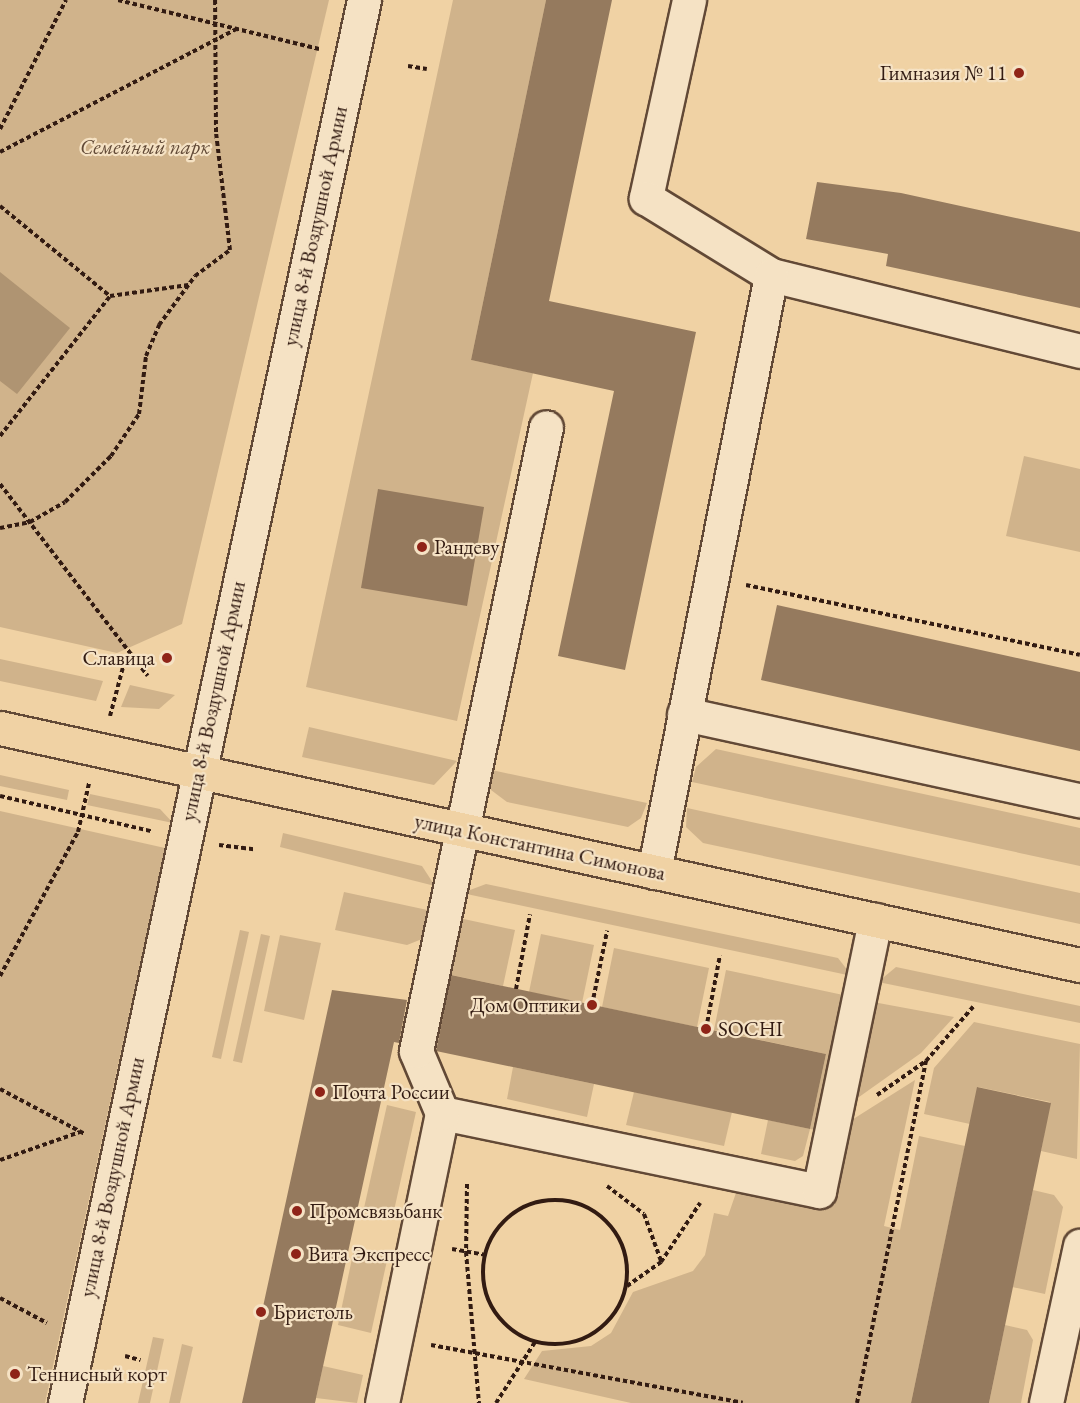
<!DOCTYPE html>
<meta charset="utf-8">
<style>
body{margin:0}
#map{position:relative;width:1080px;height:1403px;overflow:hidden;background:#f0d2a4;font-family:"EB Garamond",serif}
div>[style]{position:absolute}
.green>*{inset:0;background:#d0b38b}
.water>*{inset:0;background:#af9472}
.building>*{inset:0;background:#957a5e}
.path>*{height:4px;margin-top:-2px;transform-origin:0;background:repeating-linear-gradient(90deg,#321b12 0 4.5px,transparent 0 7.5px)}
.path>.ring{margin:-2px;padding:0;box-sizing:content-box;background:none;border:4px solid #321b12;border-radius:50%}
.roads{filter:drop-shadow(2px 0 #624936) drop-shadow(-2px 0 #624936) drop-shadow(0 2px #624936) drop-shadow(0 -2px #624936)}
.minor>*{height:33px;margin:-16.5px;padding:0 16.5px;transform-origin:16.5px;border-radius:16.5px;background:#f5e2c4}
.major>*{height:33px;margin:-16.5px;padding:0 16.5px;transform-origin:16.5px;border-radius:16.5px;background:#f0d2a4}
.dots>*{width:16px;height:16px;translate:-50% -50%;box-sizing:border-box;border:3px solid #f5e2c4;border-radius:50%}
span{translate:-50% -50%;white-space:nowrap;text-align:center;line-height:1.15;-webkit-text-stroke:4.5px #f5e2c4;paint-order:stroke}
.poi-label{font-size:21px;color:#321b12}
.right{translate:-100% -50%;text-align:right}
.left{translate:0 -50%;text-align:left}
.park-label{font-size:21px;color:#614936;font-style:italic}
.street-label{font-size:21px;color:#321b12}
</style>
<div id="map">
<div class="green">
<i style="clip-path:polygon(0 0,329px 0,182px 624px,117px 653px,0 627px)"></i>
<i style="clip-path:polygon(453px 0,546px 0,471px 360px,533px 373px,457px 721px,306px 687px)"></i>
<i style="clip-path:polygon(1024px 456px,1080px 469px,1080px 552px,1006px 536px)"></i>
<i style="clip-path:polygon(0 659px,103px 681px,96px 701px,0 681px)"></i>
<i style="clip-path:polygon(130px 685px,175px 695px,159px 709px,121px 707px)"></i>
<i style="clip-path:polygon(309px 727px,457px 761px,434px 785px,302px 757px)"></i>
<i style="clip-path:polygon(716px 749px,1080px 828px,1080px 866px,692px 782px,696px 767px)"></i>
<i style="clip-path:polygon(487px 769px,647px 803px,641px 818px,628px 827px,507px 802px,491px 790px)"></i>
<i style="clip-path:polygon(0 775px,69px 790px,67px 800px,0 786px)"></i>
<i style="clip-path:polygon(90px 794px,160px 809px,173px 823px,87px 805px)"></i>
<i style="clip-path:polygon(687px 808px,1080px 893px,1080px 924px,703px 843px,686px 827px)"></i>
<i style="clip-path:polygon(0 811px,165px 848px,45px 1403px,0 1403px)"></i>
<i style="clip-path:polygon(283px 833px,422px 866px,435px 886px,280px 847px)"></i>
<i style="clip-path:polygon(486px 884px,838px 958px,852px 976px,462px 893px)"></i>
<i style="clip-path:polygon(344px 892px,432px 911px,428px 929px,422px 939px,407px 945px,335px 930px)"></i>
<i style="clip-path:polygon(459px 918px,515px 930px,503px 986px,447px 974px)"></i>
<i style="clip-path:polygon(240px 930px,249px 932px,221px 1059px,212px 1057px)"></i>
<i style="clip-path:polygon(261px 934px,270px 936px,242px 1063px,233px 1061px)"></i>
<i style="clip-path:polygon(541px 934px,594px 945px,582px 1003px,529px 992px)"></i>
<i style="clip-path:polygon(280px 935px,321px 943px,304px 1020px,264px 1011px)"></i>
<i style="clip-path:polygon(614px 948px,709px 968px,697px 1027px,602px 1007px)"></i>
<i style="clip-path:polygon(896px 967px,1080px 1006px,1080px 1023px,878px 982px)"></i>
<i style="clip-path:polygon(726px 970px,848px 996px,820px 1131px,810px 1129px,803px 1156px,795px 1161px,761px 1154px,768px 1120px,810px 1129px,826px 1054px,714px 1030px)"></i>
<i style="clip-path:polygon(873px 1002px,954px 1017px,921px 1053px,852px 1102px)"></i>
<i style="clip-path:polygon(974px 1022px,1080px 1044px,1077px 1159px,1041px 1151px,1050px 1102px,978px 1087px,970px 1124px,924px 1114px,934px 1068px)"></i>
<i style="clip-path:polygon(513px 1067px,594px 1084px,587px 1117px,507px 1099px)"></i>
<i style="clip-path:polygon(915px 1080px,884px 1226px,900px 1230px,919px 1136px,965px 1146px,911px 1403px,631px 1403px,524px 1379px,542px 1351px,591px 1346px,611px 1333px,633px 1292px,693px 1271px,705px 1255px,714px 1213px,728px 1216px,738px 1187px,830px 1206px,847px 1123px)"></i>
<i style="clip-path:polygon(634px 1092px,732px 1112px,724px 1146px,626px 1125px)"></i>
<i style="clip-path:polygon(387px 1105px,416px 1112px,393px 1215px,364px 1208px)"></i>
<i style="clip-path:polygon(1033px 1190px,1054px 1195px,1063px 1207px,1045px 1294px,1012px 1287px)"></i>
<i style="clip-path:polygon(354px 1249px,388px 1256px,371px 1333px,338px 1325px)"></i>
<i style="clip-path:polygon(1005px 1325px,1027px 1330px,1033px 1340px,1021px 1403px,989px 1403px)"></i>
<i style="clip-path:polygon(153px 1337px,164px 1339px,150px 1403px,138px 1403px)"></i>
<i style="clip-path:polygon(182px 1344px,193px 1347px,180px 1403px,169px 1403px)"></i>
<i style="clip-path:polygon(323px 1366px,363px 1375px,357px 1403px,316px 1398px)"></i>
</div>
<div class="water">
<i style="clip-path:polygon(0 272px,70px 328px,17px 394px,0 381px)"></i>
</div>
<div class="building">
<i style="clip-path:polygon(546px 0,612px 0,549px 301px,696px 332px,625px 670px,558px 656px,614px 391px,471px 360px)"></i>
<i style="clip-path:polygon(817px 182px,901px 193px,1080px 232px,1080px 308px,886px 266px,888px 254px,806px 239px)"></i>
<i style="clip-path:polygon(378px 489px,484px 507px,467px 606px,361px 588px)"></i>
<i style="clip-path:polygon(777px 605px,1080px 672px,1080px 751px,761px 680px)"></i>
<i style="clip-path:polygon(451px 975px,826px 1054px,810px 1129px,436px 1051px)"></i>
<i style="clip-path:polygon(332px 990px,407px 1000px,399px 1043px,394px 1042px,315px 1403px,242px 1403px)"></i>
<i style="clip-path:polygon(977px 1087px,1051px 1103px,1033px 1190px,989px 1403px,911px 1403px)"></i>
</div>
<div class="path">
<i style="left:118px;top:0;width:207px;rotate:13.7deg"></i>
<i style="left:408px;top:66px;width:19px;rotate:9deg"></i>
<i style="left:0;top:129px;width:145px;rotate:-62.9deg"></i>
<i style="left:0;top:152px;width:266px;rotate:-27.5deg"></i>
<i style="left:0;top:206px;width:142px;rotate:39.3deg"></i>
<i style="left:0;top:436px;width:178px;rotate:-51.8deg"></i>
<i style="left:110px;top:296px;width:79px;rotate:-8deg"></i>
<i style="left:0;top:484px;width:242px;rotate:52.4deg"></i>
<i style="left:0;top:528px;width:31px;rotate:-11deg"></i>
<i style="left:30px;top:522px;width:40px;rotate:-29.7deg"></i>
<i style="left:65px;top:502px;width:65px;rotate:-45deg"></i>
<i style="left:111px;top:456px;width:50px;rotate:-56.3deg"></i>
<i style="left:139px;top:414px;width:58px;rotate:-83.1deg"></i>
<i style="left:146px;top:356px;width:34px;rotate:-67deg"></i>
<i style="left:159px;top:325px;width:61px;rotate:-53.7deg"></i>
<i style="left:195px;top:276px;width:44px;rotate:-36.6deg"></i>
<i style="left:230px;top:250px;width:119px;rotate:-96.8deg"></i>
<i style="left:216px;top:132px;width:132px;rotate:-90.4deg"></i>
<i style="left:746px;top:585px;width:341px;rotate:11.8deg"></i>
<i style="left:110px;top:716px;width:51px;rotate:-75.1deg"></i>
<i style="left:0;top:796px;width:155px;rotate:13.1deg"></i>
<i style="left:219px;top:845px;width:35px;rotate:7deg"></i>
<i style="left:0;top:976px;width:164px;rotate:-61.6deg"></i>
<i style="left:78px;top:832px;width:50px;rotate:-77.3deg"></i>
<i style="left:516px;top:989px;width:76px;rotate:-79.4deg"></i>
<i style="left:592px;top:1005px;width:76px;rotate:-78.5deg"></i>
<i style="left:706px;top:1029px;width:75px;rotate:-79.3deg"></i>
<i style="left:0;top:1089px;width:96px;rotate:27.9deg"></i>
<i style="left:877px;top:1095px;width:60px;rotate:-34.8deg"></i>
<i style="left:926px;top:1061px;width:72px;rotate:-49deg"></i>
<i style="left:0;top:1160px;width:85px;rotate:-19.3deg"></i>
<i style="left:467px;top:1184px;width:68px;rotate:90.8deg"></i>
<i style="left:466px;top:1252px;width:152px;rotate:85.1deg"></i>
<i style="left:607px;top:1186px;width:46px;rotate:37.1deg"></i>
<i style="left:644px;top:1214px;width:50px;rotate:70.1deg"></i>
<i class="ring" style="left:483px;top:1200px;width:140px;height:140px"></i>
<i style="left:452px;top:1249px;width:34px;rotate:10deg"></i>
<i style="left:627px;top:1286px;width:42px;rotate:-35.2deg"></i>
<i style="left:661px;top:1262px;width:71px;rotate:-56.5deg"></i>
<i style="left:0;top:1298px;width:53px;rotate:28deg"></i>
<i style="left:431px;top:1345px;width:317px;rotate:10.5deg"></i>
<i style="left:125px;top:1356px;width:16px;rotate:15deg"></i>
<i style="left:496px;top:1403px;width:72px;rotate:-57.4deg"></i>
<i style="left:857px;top:1403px;width:349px;rotate:-78.6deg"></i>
</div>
<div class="roads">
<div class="minor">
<i style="left:689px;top:0;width:203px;rotate:102.3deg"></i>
<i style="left:646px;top:198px;width:147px;rotate:31.6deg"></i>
<i style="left:771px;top:275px;width:318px;rotate:13.8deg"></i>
<i style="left:684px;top:714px;width:405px;rotate:12.3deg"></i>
<i style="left:654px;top:872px;width:608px;rotate:-78.91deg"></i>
<i style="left:442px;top:1113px;width:385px;rotate:11.7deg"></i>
<i style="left:819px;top:1191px;width:277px;rotate:-78.3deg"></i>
<i style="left:65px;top:1403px;width:1435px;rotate:-77.97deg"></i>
<i style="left:382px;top:1403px;width:296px;rotate:-78.3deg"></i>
<i style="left:442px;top:1113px;width:67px;rotate:-112.8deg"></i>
<i style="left:416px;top:1051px;width:637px;rotate:-78.23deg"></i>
<i style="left:1046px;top:1403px;width:161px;rotate:-77.8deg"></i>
</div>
<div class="major">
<i style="left:0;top:728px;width:1106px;rotate:12.38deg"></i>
</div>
</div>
<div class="dots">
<i style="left:1019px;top:73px;background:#8f2418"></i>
<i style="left:422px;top:547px;background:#8f2418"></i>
<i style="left:167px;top:658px;background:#8f2418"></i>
<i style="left:592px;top:1005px;background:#8f2418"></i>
<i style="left:706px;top:1029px;background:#8f2418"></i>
<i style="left:320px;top:1092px;background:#8f2418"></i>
<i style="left:297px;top:1211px;background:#8f2418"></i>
<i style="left:296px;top:1254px;background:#8f2418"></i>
<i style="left:261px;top:1312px;background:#8f2418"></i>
<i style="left:15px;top:1374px;background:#8f2418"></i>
</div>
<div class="poi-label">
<span class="right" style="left:1007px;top:73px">Гимназия № 11</span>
<span class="left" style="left:434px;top:547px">Рандеву</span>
<span class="right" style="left:155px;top:658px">Славица</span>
<span class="right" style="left:580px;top:1005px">Дом Оптики</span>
<span class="left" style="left:718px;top:1029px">SOCHI</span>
<span class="left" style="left:332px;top:1092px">Почта России</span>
<span class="left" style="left:309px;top:1211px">Промсвязьбанк</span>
<span class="left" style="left:308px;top:1254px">Вита Экспресс</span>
<span class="left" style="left:273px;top:1312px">Бристоль</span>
<span class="left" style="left:27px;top:1374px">Теннисный корт</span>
</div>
<div class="park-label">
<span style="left:145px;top:147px">Семейный парк</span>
</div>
<div class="street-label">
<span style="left:315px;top:226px;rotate:-78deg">улица 8-й Воздушной Армии</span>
<span style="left:213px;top:701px;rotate:-78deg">улица 8-й Воздушной Армии</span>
<span style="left:540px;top:847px;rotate:12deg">улица Константина Симонова</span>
<span style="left:112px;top:1177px;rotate:-78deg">улица 8-й Воздушной Армии</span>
</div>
</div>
